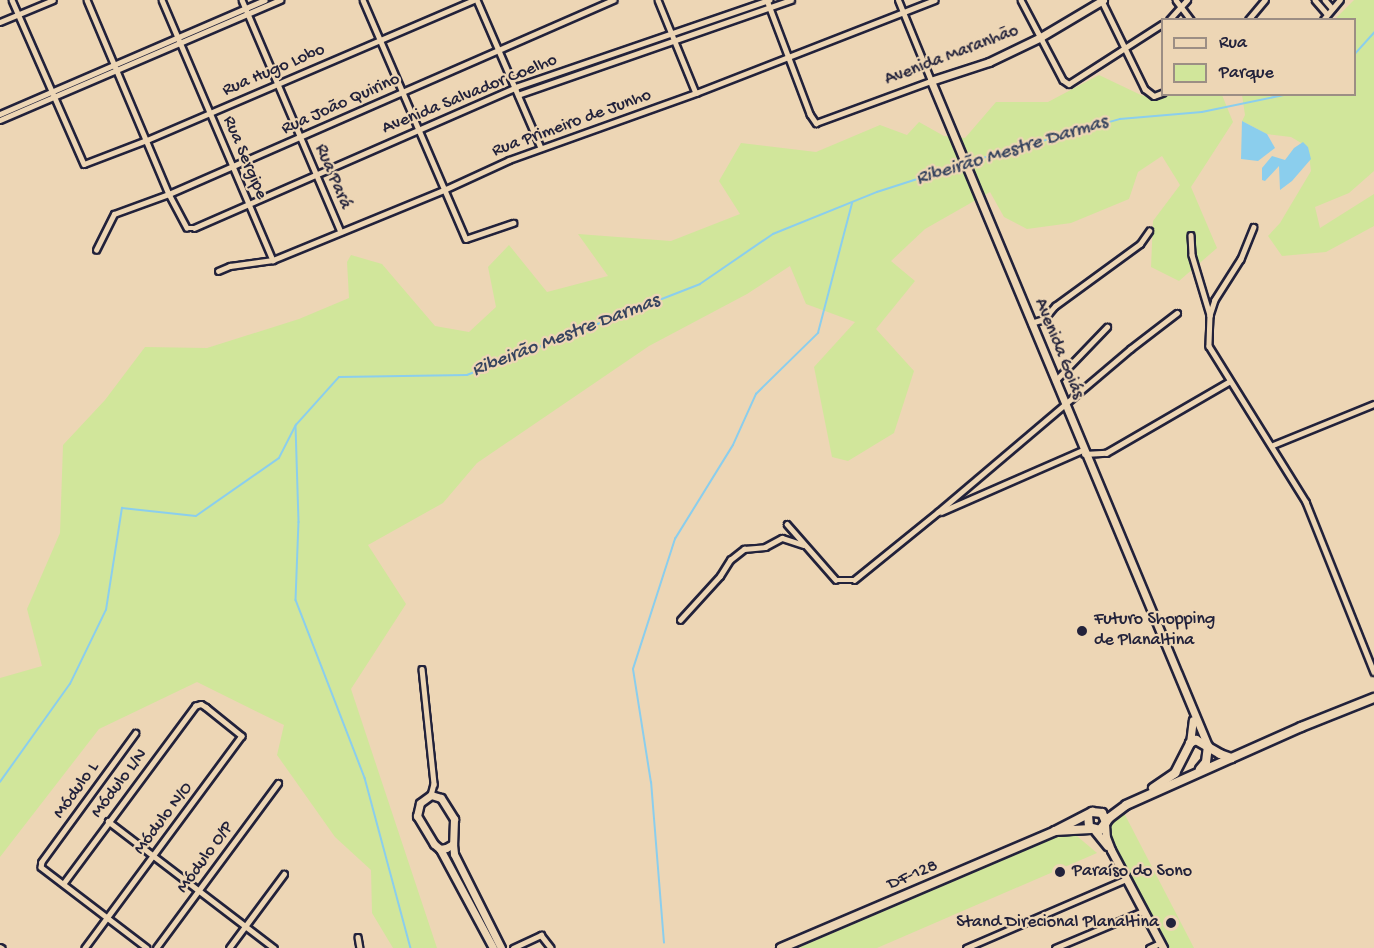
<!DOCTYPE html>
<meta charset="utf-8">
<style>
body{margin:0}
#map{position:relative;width:1374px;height:948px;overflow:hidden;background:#edd6b5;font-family:"Gochi Hand",sans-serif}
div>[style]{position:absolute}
.green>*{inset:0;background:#d1e69b}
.water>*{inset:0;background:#8bceed}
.stream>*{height:1.5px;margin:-0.75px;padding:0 0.75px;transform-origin:0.75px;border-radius:0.75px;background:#8bceed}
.roads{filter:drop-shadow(2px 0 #22223b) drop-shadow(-2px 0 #22223b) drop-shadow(0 2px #22223b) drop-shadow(0 -2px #22223b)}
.street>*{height:4.5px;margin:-2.25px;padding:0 2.25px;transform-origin:2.25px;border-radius:2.25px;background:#edd6b5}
.secondary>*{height:7px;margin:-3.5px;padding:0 3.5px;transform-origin:3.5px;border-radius:3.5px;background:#edd6b5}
.primary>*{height:8px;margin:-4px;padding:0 4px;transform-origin:4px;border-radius:4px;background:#edd6b5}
.dots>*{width:16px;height:16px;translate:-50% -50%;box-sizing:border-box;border:3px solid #edd6b5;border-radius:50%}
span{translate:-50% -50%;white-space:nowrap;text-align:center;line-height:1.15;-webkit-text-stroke:4.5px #edd6b5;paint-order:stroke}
.street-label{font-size:18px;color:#22223b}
.poi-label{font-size:18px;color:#22223b}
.left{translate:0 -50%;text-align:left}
.right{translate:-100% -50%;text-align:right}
.water-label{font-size:20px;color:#37445f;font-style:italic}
.legend{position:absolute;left:1161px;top:18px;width:195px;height:78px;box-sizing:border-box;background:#edd6b5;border:2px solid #9c8e84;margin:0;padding:8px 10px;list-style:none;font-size:18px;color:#22223b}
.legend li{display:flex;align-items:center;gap:12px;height:30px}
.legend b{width:30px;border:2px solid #9c8e84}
</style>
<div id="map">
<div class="green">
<i style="clip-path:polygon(1354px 0,1374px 0,1374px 171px,1349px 193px,1315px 207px,1320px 228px,1374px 194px,1374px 226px,1326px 252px,1282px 256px,1268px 236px,1280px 223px,1311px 171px,1308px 147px,1291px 137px,1267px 134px,1242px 121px,1245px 115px,1242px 95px,1354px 94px,1354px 20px,1335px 19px)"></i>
<i style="clip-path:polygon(1099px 75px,1143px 96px,1162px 91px,1162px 94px,1222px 95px,1233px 122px,1191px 187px,1217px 248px,1179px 281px,1151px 267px,1153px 221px,1180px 185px,1162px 156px,1138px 172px,1129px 199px,1071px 223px,1027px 229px,1004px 217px,990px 192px,925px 229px,891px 261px,915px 281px,876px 329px,914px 371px,894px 433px,848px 461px,832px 457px,814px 367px,855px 322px,806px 304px,790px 266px,747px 294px,649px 346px,477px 463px,443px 503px,368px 545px,406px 604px,351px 689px,437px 948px,393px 948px,372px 913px,371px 870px,335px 837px,277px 755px,284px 725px,197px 682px,99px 729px,0 857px,0 678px,42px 666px,27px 609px,60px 533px,63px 445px,105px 400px,145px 347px,207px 348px,299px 319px,349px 298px,347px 262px,351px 255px,382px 264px,435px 326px,469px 332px,496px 307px,488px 267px,509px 245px,547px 292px,608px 276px,578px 234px,671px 241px,740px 214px,719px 181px,741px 143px,816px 152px,880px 125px,907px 135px,919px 122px,944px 136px,965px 138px,996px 102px,1048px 102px)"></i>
<i style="clip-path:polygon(1123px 811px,1194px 948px,1169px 948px,1112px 841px,1109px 826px,1114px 818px)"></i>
<i style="clip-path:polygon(1071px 831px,1097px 853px,877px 948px,798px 948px)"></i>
</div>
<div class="water">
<i style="clip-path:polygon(1242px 121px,1267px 134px,1275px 148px,1258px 161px,1241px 159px)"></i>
<i style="clip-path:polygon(1303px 142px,1308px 147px,1311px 159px,1292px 181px,1280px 190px,1279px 166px,1265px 181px,1262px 180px,1262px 168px,1272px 156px,1285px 160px,1294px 148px)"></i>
</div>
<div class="stream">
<i style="left:1354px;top:55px;width:30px;rotate:-48deg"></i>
<i style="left:969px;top:162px;width:157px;rotate:-15.9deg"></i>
<i style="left:1120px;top:119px;width:82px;rotate:-4.9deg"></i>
<i style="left:1202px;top:112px;width:89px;rotate:-11.7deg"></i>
<i style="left:296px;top:426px;width:96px;rotate:88.2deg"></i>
<i style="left:299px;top:522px;width:78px;rotate:92.2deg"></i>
<i style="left:296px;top:600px;width:191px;rotate:68.8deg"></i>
<i style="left:365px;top:778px;width:176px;rotate:74.9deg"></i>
<i style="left:0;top:782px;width:120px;rotate:-54.5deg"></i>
<i style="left:70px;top:684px;width:82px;rotate:-64.1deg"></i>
<i style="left:106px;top:610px;width:103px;rotate:-81.1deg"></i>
<i style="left:122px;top:508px;width:74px;rotate:6.2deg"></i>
<i style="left:196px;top:516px;width:101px;rotate:-34.9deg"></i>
<i style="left:279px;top:458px;width:37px;rotate:-63deg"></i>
<i style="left:296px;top:425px;width:64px;rotate:-48.1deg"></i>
<i style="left:339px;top:377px;width:128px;rotate:-0.9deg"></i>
<i style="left:467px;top:375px;width:250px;rotate:-21.3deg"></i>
<i style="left:700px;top:284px;width:88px;rotate:-34.4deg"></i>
<i style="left:773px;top:234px;width:112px;rotate:-22deg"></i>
<i style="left:877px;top:192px;width:91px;rotate:-17.8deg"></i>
<i style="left:664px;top:943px;width:161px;rotate:-94.6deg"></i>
<i style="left:651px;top:783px;width:115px;rotate:-99deg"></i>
<i style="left:633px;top:669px;width:137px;rotate:-72.1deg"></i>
<i style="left:675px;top:539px;width:110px;rotate:-58.3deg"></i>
<i style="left:733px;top:445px;width:56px;rotate:-65.7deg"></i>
<i style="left:756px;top:394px;width:87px;rotate:-44.5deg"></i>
<i style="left:818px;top:333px;width:134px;rotate:-75.3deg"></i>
</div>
<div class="roads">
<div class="street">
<i style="left:12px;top:0;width:179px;rotate:66.3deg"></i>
<i style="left:84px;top:164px;width:67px;rotate:-20.9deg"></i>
<i style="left:147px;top:140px;width:355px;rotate:-23.2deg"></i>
<i style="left:87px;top:0;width:211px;rotate:67.1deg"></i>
<i style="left:169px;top:194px;width:38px;rotate:62deg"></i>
<i style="left:187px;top:228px;width:7px"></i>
<i style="left:194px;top:228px;width:352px;rotate:-23.6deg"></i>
<i style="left:516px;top:87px;width:268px;rotate:-19deg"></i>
<i style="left:162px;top:0;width:283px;rotate:66.9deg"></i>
<i style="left:242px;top:0;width:252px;rotate:66.9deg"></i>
<i style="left:363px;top:0;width:260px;rotate:66.7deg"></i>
<i style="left:466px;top:239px;width:50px;rotate:-18.8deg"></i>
<i style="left:477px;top:0;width:161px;rotate:66.6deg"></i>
<i style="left:658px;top:0;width:100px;rotate:67.8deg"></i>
<i style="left:767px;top:0;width:122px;rotate:69.3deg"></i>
<i style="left:810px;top:114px;width:11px;rotate:56deg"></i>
<i style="left:816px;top:123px;width:122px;rotate:-20.1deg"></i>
<i style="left:931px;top:81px;width:87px;rotate:-112.2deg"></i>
<i style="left:1021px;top:0;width:90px;rotate:62.3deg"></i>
<i style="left:1063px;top:80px;width:7px;rotate:34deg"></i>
<i style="left:1069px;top:84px;width:111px;rotate:-32.8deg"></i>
<i style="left:1176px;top:0;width:25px;rotate:53deg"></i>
<i style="left:1315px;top:0;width:18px;rotate:49deg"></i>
<i style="left:1325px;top:0;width:11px;rotate:49deg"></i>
<i style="left:1102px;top:1px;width:98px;rotate:64deg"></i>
<i style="left:1145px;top:89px;width:11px;rotate:38deg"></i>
<i style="left:1154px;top:96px;width:9px;rotate:-21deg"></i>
<i style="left:1169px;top:20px;width:27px;rotate:-48deg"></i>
<i style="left:1248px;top:20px;width:26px;rotate:-50deg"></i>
<i style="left:1323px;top:20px;width:26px;rotate:-50deg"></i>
<i style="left:0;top:22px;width:57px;rotate:-22.5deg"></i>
<i style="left:518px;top:95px;width:289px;rotate:-19.2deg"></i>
<i style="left:0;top:114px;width:288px;rotate:-23.3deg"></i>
<i style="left:0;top:120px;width:305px;rotate:-23.2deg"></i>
<i style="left:1254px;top:227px;width:35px;rotate:112deg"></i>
<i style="left:1241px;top:259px;width:49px;rotate:122.4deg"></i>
<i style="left:1215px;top:300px;width:16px;rotate:108deg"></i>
<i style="left:1210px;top:315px;width:31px;rotate:92deg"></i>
<i style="left:1209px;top:346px;width:184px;rotate:58.1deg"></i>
<i style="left:1306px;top:502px;width:183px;rotate:68.2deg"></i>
<i style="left:1191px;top:235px;width:20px;rotate:87deg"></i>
<i style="left:1192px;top:255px;width:63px;rotate:73.3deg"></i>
<i style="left:96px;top:250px;width:40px;rotate:-63.4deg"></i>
<i style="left:114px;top:214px;width:59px;rotate:-20deg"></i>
<i style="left:169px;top:194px;width:485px;rotate:-23.6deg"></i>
<i style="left:218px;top:271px;width:13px;rotate:-23deg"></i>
<i style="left:230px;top:266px;width:43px;rotate:-7.9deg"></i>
<i style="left:273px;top:260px;width:187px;rotate:-22.3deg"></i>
<i style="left:446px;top:189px;width:69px;rotate:-24.7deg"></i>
<i style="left:509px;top:160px;width:199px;rotate:-19.7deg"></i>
<i style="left:696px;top:93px;width:256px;rotate:-21.3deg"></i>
<i style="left:1031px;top:323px;width:14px;rotate:-17deg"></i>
<i style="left:1044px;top:319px;width:17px;rotate:-50deg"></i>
<i style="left:1055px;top:306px;width:105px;rotate:-36.1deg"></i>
<i style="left:1140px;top:244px;width:16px;rotate:-55deg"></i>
<i style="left:1055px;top:381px;width:75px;rotate:-46.1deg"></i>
<i style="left:1273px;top:445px;width:109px;rotate:-22.1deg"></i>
<i style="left:1084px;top:454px;width:22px;rotate:-3deg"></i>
<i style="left:1106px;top:453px;width:143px;rotate:-30.1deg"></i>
<i style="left:941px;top:512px;width:155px;rotate:-23.6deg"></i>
<i style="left:787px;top:524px;width:74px;rotate:48.8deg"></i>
<i style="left:836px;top:580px;width:18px"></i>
<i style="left:854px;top:580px;width:108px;rotate:-39deg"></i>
<i style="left:938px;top:512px;width:252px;rotate:-40.3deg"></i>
<i style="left:1130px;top:349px;width:59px;rotate:-37.5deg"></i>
<i style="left:680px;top:620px;width:59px;rotate:-47.7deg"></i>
<i style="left:720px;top:576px;width:19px;rotate:-58deg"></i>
<i style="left:730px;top:560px;width:18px;rotate:-38deg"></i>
<i style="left:744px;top:549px;width:21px;rotate:-5deg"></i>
<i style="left:765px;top:547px;width:19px;rotate:-28deg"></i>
<i style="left:782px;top:538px;width:22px;rotate:18deg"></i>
<i style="left:422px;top:669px;width:116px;rotate:84deg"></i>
<i style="left:434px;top:784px;width:11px;rotate:105deg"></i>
<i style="left:136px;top:733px;width:160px;rotate:126.1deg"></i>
<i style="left:42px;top:862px;width:5px;rotate:101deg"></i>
<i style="left:41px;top:867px;width:133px;rotate:37.4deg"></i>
<i style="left:108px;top:821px;width:209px;rotate:37.4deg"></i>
<i style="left:63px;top:884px;width:222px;rotate:-53.4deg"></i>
<i style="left:195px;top:706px;width:6px;rotate:-18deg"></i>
<i style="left:201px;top:704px;width:6px;rotate:31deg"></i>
<i style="left:206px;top:707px;width:46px;rotate:38.9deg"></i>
<i style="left:242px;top:736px;width:264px;rotate:126.5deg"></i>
<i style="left:358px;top:937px;width:11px;rotate:80deg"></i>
<i style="left:0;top:947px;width:2px;rotate:27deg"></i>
<i style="left:156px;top:948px;width:205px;rotate:-53.5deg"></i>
<i style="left:229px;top:948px;width:92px;rotate:-53.4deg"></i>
<i style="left:513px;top:948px;width:31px;rotate:-25deg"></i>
<i style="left:541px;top:935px;width:16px;rotate:52deg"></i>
<i style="left:966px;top:948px;width:174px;rotate:-23.3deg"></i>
<i style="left:1055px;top:948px;width:95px;rotate:-22.8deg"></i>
<i style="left:1149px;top:948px;width:12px;rotate:-24deg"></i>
</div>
<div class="secondary">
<i style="left:1103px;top:0;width:72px;rotate:149.2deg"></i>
<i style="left:1041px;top:37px;width:58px;rotate:154.3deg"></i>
<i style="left:989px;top:62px;width:61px;rotate:161.9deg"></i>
<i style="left:931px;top:81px;width:720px;rotate:67.39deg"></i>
<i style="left:1190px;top:743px;width:23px;rotate:-83deg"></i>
<i style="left:431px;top:795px;width:10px;rotate:17deg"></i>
<i style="left:441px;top:798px;width:25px;rotate:58deg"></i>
<i style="left:454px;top:819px;width:25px;rotate:92deg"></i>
<i style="left:453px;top:844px;width:8px;rotate:150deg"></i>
<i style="left:446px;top:848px;width:6px;rotate:171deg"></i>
<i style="left:440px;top:849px;width:8px;rotate:-140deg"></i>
<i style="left:434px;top:844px;width:33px;rotate:-121deg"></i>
<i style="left:417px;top:816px;width:13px;rotate:-77deg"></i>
<i style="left:420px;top:803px;width:14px;rotate:-36deg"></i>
<i style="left:1105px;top:824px;width:13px;rotate:86deg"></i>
<i style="left:1106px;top:837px;width:14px;rotate:69deg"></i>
<i style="left:1111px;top:850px;width:111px;rotate:62deg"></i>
<i style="left:1095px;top:831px;width:19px;rotate:51deg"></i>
<i style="left:453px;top:844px;width:10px;rotate:84deg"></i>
<i style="left:454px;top:854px;width:105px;rotate:63.4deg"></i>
<i style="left:440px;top:849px;width:112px;rotate:61.8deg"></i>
</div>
<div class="primary">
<i style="left:1200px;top:769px;width:9px;rotate:-49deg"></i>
<i style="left:1206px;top:762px;width:16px;rotate:-83deg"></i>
<i style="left:1153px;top:788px;width:27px;rotate:-34deg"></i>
<i style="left:1175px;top:773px;width:34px;rotate:-63deg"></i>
<i style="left:1190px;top:743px;width:7px;rotate:-27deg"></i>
<i style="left:1196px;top:740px;width:28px;rotate:30deg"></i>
<i style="left:1220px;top:754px;width:12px;rotate:20deg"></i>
<i style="left:1088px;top:815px;width:12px;rotate:85deg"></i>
<i style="left:1089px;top:827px;width:11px;rotate:15deg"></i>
<i style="left:1100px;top:830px;width:15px;rotate:-53deg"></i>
<i style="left:1109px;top:818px;width:21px;rotate:-37deg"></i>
<i style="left:1126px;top:805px;width:192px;rotate:-24deg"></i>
<i style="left:1301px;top:727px;width:79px;rotate:-21.7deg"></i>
<i style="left:1055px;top:831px;width:36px;rotate:-3deg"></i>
<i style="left:781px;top:948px;width:298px;rotate:-23.1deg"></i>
<i style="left:1055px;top:831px;width:42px;rotate:-27.2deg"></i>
<i style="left:1092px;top:812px;width:10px;rotate:6deg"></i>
<i style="left:1102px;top:813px;width:10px;rotate:66deg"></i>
</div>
</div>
<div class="dots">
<i style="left:1082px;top:631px;background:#22223b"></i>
<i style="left:1060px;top:872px;background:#22223b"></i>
<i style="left:1171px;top:923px;background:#22223b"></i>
</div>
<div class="street-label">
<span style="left:952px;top:56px;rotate:-21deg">Avenida Maranhão</span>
<span style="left:274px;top:71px;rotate:-23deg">Rua Hugo Lobo</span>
<span style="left:470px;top:95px;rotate:-22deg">Avenida Salvador Coelho</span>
<span style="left:341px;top:105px;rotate:-24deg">Rua João Quirino</span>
<span style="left:572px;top:124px;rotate:-20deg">Rua Primeiro de Junho</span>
<span style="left:244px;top:158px;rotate:67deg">Rua Sergipe</span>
<span style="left:332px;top:177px;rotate:67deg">Rua Pará</span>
<span style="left:1058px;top:349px;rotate:68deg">Avenida Goiás</span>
<span style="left:120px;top:784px;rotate:-53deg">Módulo L/N</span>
<span style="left:77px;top:791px;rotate:-54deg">Módulo L</span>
<span style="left:164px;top:819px;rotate:-53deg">Módulo N/O</span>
<span style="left:206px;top:858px;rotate:-54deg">Módulo O/P</span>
<span style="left:913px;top:876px;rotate:-23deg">DF-128</span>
</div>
<div class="poi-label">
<span class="left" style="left:1094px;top:631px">Futuro Shopping<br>de Planaltina</span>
<span class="left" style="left:1072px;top:872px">Paraíso do Sono</span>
<span class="right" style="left:1159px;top:923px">Stand Direcional Planaltina</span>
</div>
<div class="water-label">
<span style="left:1012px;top:151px;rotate:-17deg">Ribeirão Mestre Darmas</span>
<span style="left:566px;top:336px;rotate:-21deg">Ribeirão Mestre Darmas</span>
</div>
<ul class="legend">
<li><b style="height:8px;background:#edd6b5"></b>Rua</li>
<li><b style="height:16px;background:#d1e69b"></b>Parque</li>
</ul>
</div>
